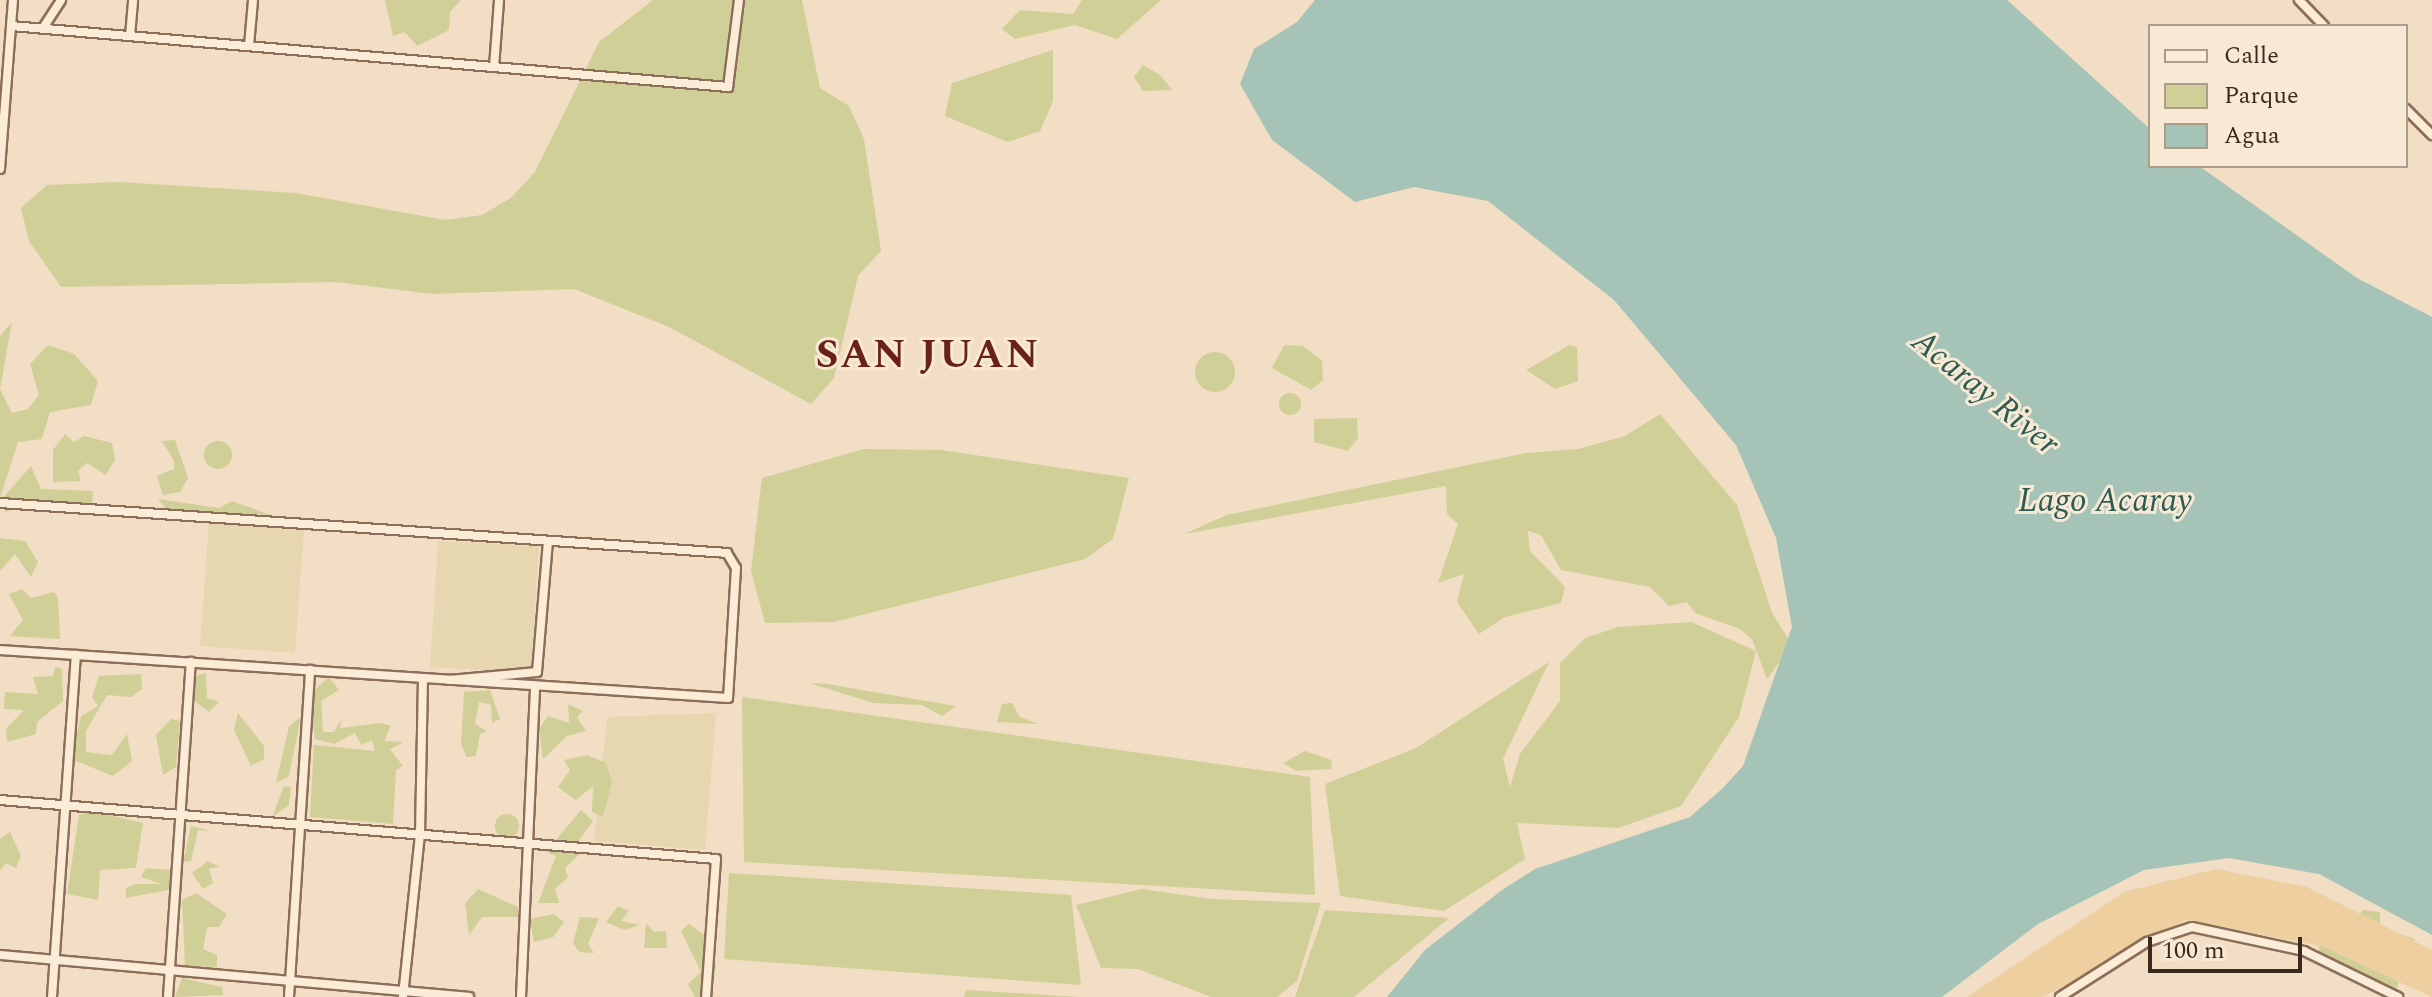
<!DOCTYPE html>
<style>
body{margin:0}
#map{position:relative;width:2432px;height:997px;overflow:hidden;background:#f1dec4;font-family:Spectral,serif}
div>[style]{position:absolute}
.farmland>*{inset:0;background:#e7d7b1}
.green>*{inset:0;background:#d0cf97}
.round{border-radius:50%}
.sand>*{inset:0;background:#eecfa0}
.water>*{inset:0;background:#a6c3b7}
.roads{filter:drop-shadow(2px 0 #8c6e59) drop-shadow(-2px 0 #8c6e59) drop-shadow(0 2px #8c6e59) drop-shadow(0 -2px #8c6e59)}
.minor>*{height:8px;margin:-4px;padding:0 4px;transform-origin:4px;border-radius:4px;background:#fbecd8}
span{translate:-50% -50%;white-space:nowrap;text-align:center;line-height:1.15;-webkit-text-stroke:6px #f7e9d4;paint-order:stroke}
.water-label{font-size:34px;color:#2d5c53;font-style:italic}
.district-label{font-size:40px;color:#6b211b;font-weight:700;letter-spacing:2px}
.legend{position:absolute;left:2148px;top:24px;width:260px;height:144px;box-sizing:border-box;background:#f7e9d4;border:2px solid #ac9c8b;margin:0;padding:10px 14px;list-style:none;font-size:24px;color:#3c291e}
.legend li{display:flex;align-items:center;gap:16px;height:40px}
.legend b{width:40px;border:2px solid #ac9c8b}
.scale{position:absolute;left:2148px;top:937px;width:154px;height:36px;box-sizing:border-box;border:4px solid #3c291e;border-top:0;padding-left:10px;font-size:24px;line-height:28px;white-space:nowrap;color:#3c291e;-webkit-text-stroke:6px #f7e9d4;paint-order:stroke}
</style>
<div id="map">
<div class="farmland">
<i style="clip-path:polygon(209px 522px,304px 529px,295px 653px,200px 646px)"></i>
<i style="clip-path:polygon(438px 541px,539px 546px,531px 673px,430px 667px)"></i>
<i style="clip-path:polygon(716px 713px,705px 850px,594px 841px,607px 717px)"></i>
</div>
<div class="green">
<i style="clip-path:polygon(385px 0,460px 0,460px 1px,450px 12px,449px 30px,417px 46px,405px 32px,393px 36px)"></i>
<i style="clip-path:polygon(653px 0,802px 0,820px 88px,849px 106px,864px 139px,881px 251px,858px 276px,834px 378px,811px 404px,669px 327px,574px 289px,432px 294px,336px 282px,61px 287px,29px 241px,21px 208px,47px 185px,119px 182px,296px 193px,445px 220px,482px 215px,511px 198px,535px 172px,599px 42px)"></i>
<i style="clip-path:polygon(1082px 0,1161px 0,1117px 39px,1075px 25px,1015px 39px,1002px 29px,1020px 10px,1073px 14px)"></i>
<i style="clip-path:polygon(1053px 50px,1053px 101px,1040px 131px,1008px 142px,945px 116px,952px 83px)"></i>
<i style="clip-path:polygon(1143px 65px,1160px 75px,1172px 90px,1143px 91px,1134px 77px)"></i>
<i style="clip-path:polygon(12px 322px,0 389px,12px 413px,28px 409px,39px 395px,30px 364px,48px 345px,74px 354px,98px 381px,91px 405px,50px 412px,42px 439px,18px 442px,0 498px,0 336px)"></i>
<i style="clip-path:polygon(1284px 345px,1303px 346px,1322px 361px,1323px 380px,1311px 390px,1272px 368px)"></i>
<i style="clip-path:polygon(1570px 345px,1577px 347px,1578px 381px,1555px 389px,1526px 370px)"></i>
<i class="round" style="left:1195px;top:352px;width:40px;height:40px"></i>
<i class="round" style="left:1279px;top:393px;width:22px;height:22px"></i>
<i style="clip-path:polygon(1660px 414px,1737px 505px,1772px 613px,1792px 645px,1767px 679px,1752px 639px,1740px 629px,1695px 613px,1687px 602px,1669px 606px,1650px 587px,1561px 570px,1541px 535px,1528px 531px,1530px 551px,1565px 587px,1561px 603px,1505px 617px,1479px 634px,1457px 602px,1464px 574px,1438px 583px,1458px 524px,1447px 514px,1446px 486px,1184px 534px,1227px 515px,1526px 453px,1578px 449px,1625px 436px)"></i>
<i style="clip-path:polygon(1357px 418px,1358px 438px,1348px 451px,1314px 442px,1314px 419px)"></i>
<i style="clip-path:polygon(65px 434px,74px 442px,84px 436px,112px 443px,115px 459px,106px 475px,87px 463px,78px 471px,81px 481px,53px 482px,53px 450px)"></i>
<i style="clip-path:polygon(175px 440px,188px 478px,180px 492px,163px 495px,157px 476px,174px 469px,174px 461px,162px 441px)"></i>
<i class="round" style="left:204px;top:441px;width:28px;height:28px"></i>
<i style="clip-path:polygon(864px 449px,941px 450px,1129px 478px,1113px 539px,1085px 559px,834px 622px,765px 623px,751px 571px,762px 478px)"></i>
<i style="clip-path:polygon(31px 466px,41px 489px,93px 491px,92px 504px,42px 501px,5px 512px,1px 500px)"></i>
<i style="clip-path:polygon(158px 499px,219px 508px,232px 501px,270px 515px,168px 511px)"></i>
<i style="clip-path:polygon(0 538px,25px 541px,38px 562px,31px 577px,15px 554px,0 571px)"></i>
<i style="clip-path:polygon(22px 589px,31px 598px,54px 592px,58px 598px,60px 639px,10px 636px,23px 620px,9px 594px)"></i>
<i style="clip-path:polygon(1691px 622px,1756px 651px,1739px 717px,1681px 806px,1618px 828px,1517px 823px,1525px 859px,1444px 911px,1340px 896px,1325px 784px,1416px 748px,1549px 662px,1503px 759px,1510px 787px,1520px 754px,1560px 701px,1560px 663px,1585px 638px,1618px 627px)"></i>
<i style="clip-path:polygon(55px 667px,62px 669px,63px 701px,37px 722px,36px 734px,7px 742px,6px 729px,24px 710px,4px 709px,5px 692px,38px 694px,33px 677px,53px 676px)"></i>
<i style="clip-path:polygon(206px 673px,207px 698px,219px 702px,209px 712px,193px 700px,195px 676px)"></i>
<i style="clip-path:polygon(141px 674px,142px 689px,131px 697px,107px 695px,86px 731px,86px 752px,112px 755px,127px 734px,132px 761px,113px 776px,71px 759px,81px 716px,98px 706px,92px 697px,99px 676px)"></i>
<i style="clip-path:polygon(329px 677px,339px 690px,321px 701px,323px 732px,334px 732px,342px 718px,340px 728px,381px 723px,391px 726px,384px 741px,404px 742px,390px 749px,403px 766px,396px 770px,393px 824px,310px 817px,314px 745px,375px 751px,372px 740px,361px 745px,355px 733px,334px 744px,315px 739px,309px 695px)"></i>
<i style="clip-path:polygon(809px 683px,827px 684px,956px 706px,942px 716px,922px 705px,873px 703px)"></i>
<i style="clip-path:polygon(490px 690px,500px 719px,492px 723px,491px 705px,479px 702px,475px 724px,487px 731px,480px 734px,476px 756px,467px 757px,461px 744px,464px 692px)"></i>
<i style="clip-path:polygon(742px 697px,1310px 777px,1315px 895px,744px 862px)"></i>
<i style="clip-path:polygon(1012px 703px,1020px 717px,1038px 724px,997px 722px,1002px 704px)"></i>
<i style="clip-path:polygon(568px 704px,583px 711px,577px 717px,586px 731px,567px 736px,543px 759px,539px 729px,548px 716px,569px 723px)"></i>
<i style="clip-path:polygon(238px 713px,264px 746px,264px 759px,251px 766px,234px 730px)"></i>
<i style="clip-path:polygon(301px 716px,289px 776px,276px 783px,289px 727px)"></i>
<i style="clip-path:polygon(171px 719px,180px 721px,176px 767px,163px 775px,156px 735px)"></i>
<i style="clip-path:polygon(1305px 751px,1331px 760px,1332px 769px,1296px 771px,1283px 763px)"></i>
<i style="clip-path:polygon(587px 755px,606px 763px,612px 782px,603px 817px,592px 812px,593px 786px,576px 800px,558px 787px,570px 770px,564px 760px)"></i>
<i style="clip-path:polygon(284px 786px,291px 787px,289px 805px,272px 817px)"></i>
<i style="clip-path:polygon(581px 810px,593px 821px,578px 842px,583px 851px,565px 868px,568px 877px,555px 889px,559px 903px,538px 903px,556px 856px,533px 846px,556px 840px)"></i>
<i style="clip-path:polygon(92px 811px,143px 823px,136px 868px,100px 870px,98px 900px,67px 894px,79px 815px)"></i>
<i class="round" style="left:495px;top:814px;width:24px;height:24px"></i>
<i style="clip-path:polygon(191px 826px,211px 831px,198px 830px,191px 861px,183px 862px)"></i>
<i style="clip-path:polygon(10px 832px,21px 856px,16px 868px,6px 863px,0 870px,0 839px)"></i>
<i style="clip-path:polygon(208px 861px,220px 867px,209px 868px,213px 883px,203px 889px,192px 873px)"></i>
<i style="clip-path:polygon(146px 868px,171px 870px,173px 889px,126px 898px,126px 888px,136px 884px,161px 884px,141px 877px)"></i>
<i style="clip-path:polygon(729px 873px,1071px 895px,1081px 985px,724px 959px)"></i>
<i style="clip-path:polygon(478px 889px,518px 907px,518px 917px,482px 917px,469px 935px,465px 903px)"></i>
<i style="clip-path:polygon(1141px 889px,1212px 899px,1321px 903px,1297px 981px,1277px 997px,1211px 997px,1138px 969px,1101px 968px,1076px 905px)"></i>
<i style="clip-path:polygon(196px 893px,227px 914px,219px 927px,207px 927px,203px 949px,217px 955px,217px 967px,185px 965px,182px 900px)"></i>
<i style="clip-path:polygon(618px 906px,629px 911px,621px 921px,640px 925px,625px 930px,606px 922px)"></i>
<i style="clip-path:polygon(1325px 910px,1449px 918px,1354px 997px,1295px 997px)"></i>
<i style="clip-path:polygon(2362px 910px,2380px 912px,2380px 927px,2415px 939px,2396px 990px,2319px 951px,2319px 944px,2357px 922px)"></i>
<i style="clip-path:polygon(554px 914px,564px 922px,553px 937px,534px 942px,530px 919px)"></i>
<i style="clip-path:polygon(580px 917px,599px 918px,588px 944px,594px 953px,579px 952px,573px 943px)"></i>
<i style="clip-path:polygon(646px 923px,654px 932px,666px 931px,667px 948px,644px 948px)"></i>
<i style="clip-path:polygon(689px 924px,707px 937px,716px 965px,711px 997px,695px 997px,688px 984px,701px 972px,681px 931px)"></i>
<i style="clip-path:polygon(182px 978px,222px 987px,223px 995px,175px 997px)"></i>
<i style="clip-path:polygon(966px 990px,1080px 997px,964px 997px)"></i>
</div>
<div class="sand">
<i style="clip-path:polygon(2216px 869px,2307px 887px,2432px 950px,2432px 997px,2321px 946px,2186px 920px,2043px 997px,1967px 997px,2124px 892px)"></i>
</div>
<div class="water">
<i style="clip-path:polygon(1315px 0,2007px 0,2150px 129px,2150px 166px,2199px 166px,2357px 278px,2432px 317px,2432px 935px,2319px 874px,2229px 858px,2144px 870px,2038px 924px,1942px 997px,1387px 997px,1425px 950px,1502px 890px,1535px 869px,1690px 817px,1723px 788px,1743px 766px,1792px 627px,1776px 538px,1736px 445px,1614px 300px,1488px 201px,1414px 187px,1355px 202px,1272px 140px,1240px 84px,1254px 49px,1297px 22px)"></i>
</div>
<div class="roads">
<div class="minor">
<i style="left:2299px;top:0;width:36px;rotate:46deg"></i>
<i style="left:11px;top:26px;width:720px;rotate:4.86deg"></i>
<i style="left:728px;top:87px;width:88px;rotate:-82.8deg"></i>
<i style="left:43px;top:28px;width:33px;rotate:-57deg"></i>
<i style="left:130px;top:36px;width:36px;rotate:-85deg"></i>
<i style="left:249px;top:46px;width:46px;rotate:-85deg"></i>
<i style="left:494px;top:67px;width:67px;rotate:-85.7deg"></i>
<i style="left:2406px;top:109px;width:37px;rotate:45deg"></i>
<i style="left:0;top:169px;width:169px;rotate:-85.6deg"></i>
<i style="left:0;top:503px;width:729px;rotate:3.93deg"></i>
<i style="left:727px;top:553px;width:17px;rotate:59deg"></i>
<i style="left:736px;top:568px;width:130px;rotate:93.5deg"></i>
<i style="left:728px;top:698px;width:730px;rotate:-176.23deg"></i>
<i style="left:449px;top:680px;width:88px;rotate:-5.2deg"></i>
<i style="left:537px;top:672px;width:131px;rotate:-85.2deg"></i>
<i style="left:0;top:800px;width:718px;rotate:4.71deg"></i>
<i style="left:716px;top:859px;width:138px;rotate:94.1deg"></i>
<i style="left:0;top:955px;width:471px;rotate:5.1deg"></i>
<i style="left:403px;top:996px;width:163px;rotate:-84deg"></i>
<i style="left:420px;top:834px;width:156px;rotate:-88.9deg"></i>
<i style="left:52px;top:997px;width:343px;rotate:-86deg"></i>
<i style="left:168px;top:997px;width:336px;rotate:-86.1deg"></i>
<i style="left:289px;top:997px;width:328px;rotate:-86.3deg"></i>
<i style="left:521px;top:997px;width:310px;rotate:-87.4deg"></i>
<i style="left:2060px;top:997px;width:103px;rotate:-32.3deg"></i>
<i style="left:2147px;top:942px;width:47px;rotate:-18.4deg"></i>
<i style="left:2192px;top:927px;width:115px;rotate:12.1deg"></i>
<i style="left:2304px;top:951px;width:105px;rotate:26.1deg"></i>
</div>
</div>
<div class="water-label">
<span style="left:1985px;top:393px;rotate:39deg">Acaray River</span>
<span style="left:2105px;top:502px">Lago Acaray</span>
</div>
<div class="district-label">
<span style="left:928px;top:356px">SAN JUAN</span>
</div>
<ul class="legend">
<li><b style="height:10px;background:#fbecd8"></b>Calle</li>
<li><b style="height:22px;background:#d0cf97"></b>Parque</li>
<li><b style="height:22px;background:#a6c3b7"></b>Agua</li>
</ul>
<div class="scale">100 m</div>
</div>
